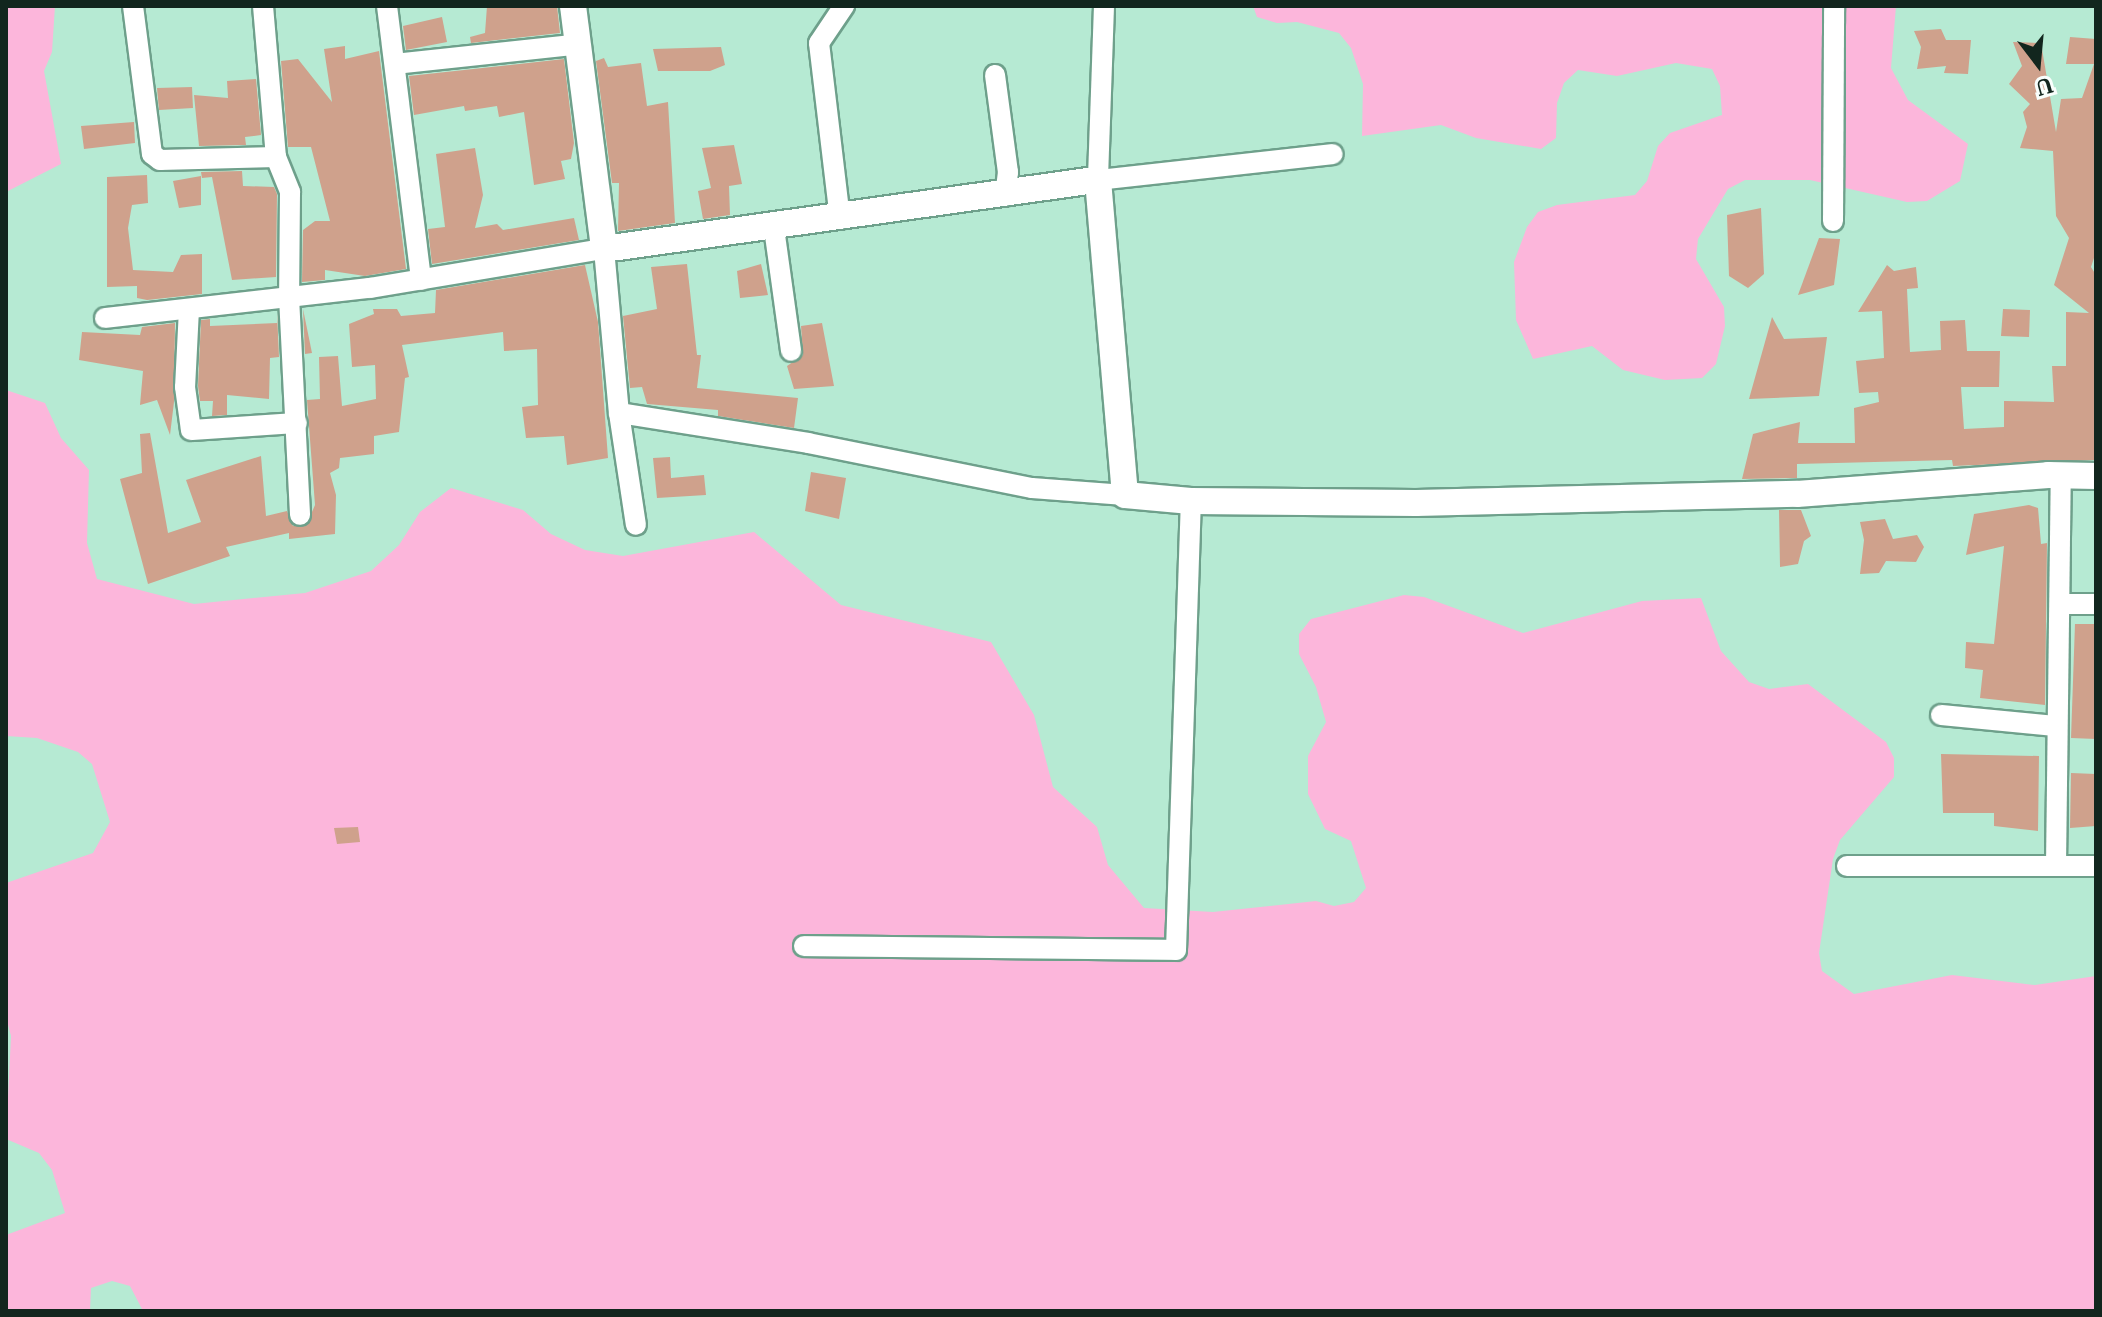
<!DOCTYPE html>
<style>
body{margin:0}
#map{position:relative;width:2102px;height:1317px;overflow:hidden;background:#b6ead3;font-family:"IBM Plex Serif",serif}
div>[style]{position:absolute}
.green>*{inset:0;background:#fcb6db}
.building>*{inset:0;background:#cfa18c}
.roads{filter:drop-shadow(2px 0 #6ea08b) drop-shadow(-2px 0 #6ea08b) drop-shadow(0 2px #6ea08b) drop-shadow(0 -2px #6ea08b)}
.minor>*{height:20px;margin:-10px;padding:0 10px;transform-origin:10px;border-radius:10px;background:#fff}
.tertiary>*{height:26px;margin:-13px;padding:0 13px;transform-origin:13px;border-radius:13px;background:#fff}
span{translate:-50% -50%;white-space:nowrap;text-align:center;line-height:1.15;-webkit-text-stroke:7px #f9fefc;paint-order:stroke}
.frame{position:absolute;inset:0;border:8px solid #12261e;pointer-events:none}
.north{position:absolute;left:1998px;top:24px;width:80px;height:80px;-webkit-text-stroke:6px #f9fefc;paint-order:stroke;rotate:164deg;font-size:22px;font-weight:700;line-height:32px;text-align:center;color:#12261e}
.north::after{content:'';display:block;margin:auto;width:28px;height:36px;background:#12261e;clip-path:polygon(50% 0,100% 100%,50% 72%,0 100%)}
</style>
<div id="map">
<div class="green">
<i style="clip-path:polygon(6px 6px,55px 6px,52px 52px,44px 71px,61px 164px,6px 192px)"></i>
<i style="clip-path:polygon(1253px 6px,1896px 6px,1891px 68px,1908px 100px,1968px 144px,1960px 181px,1927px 201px,1907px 202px,1810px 180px,1745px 180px,1728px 189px,1698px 239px,1696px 259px,1724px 307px,1725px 326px,1716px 364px,1702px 378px,1665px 380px,1623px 370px,1592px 346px,1533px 359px,1516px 320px,1514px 262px,1527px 227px,1538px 212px,1557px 205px,1635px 195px,1647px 181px,1658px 146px,1670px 133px,1722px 115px,1720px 86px,1712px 69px,1676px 63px,1617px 76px,1578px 70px,1564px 83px,1557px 103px,1556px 138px,1541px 149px,1476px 138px,1441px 125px,1362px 136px,1363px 84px,1351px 48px,1339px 33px,1297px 22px,1277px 23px,1257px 17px)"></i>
<i style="clip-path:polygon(6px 390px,45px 403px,61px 438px,89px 470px,87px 543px,97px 579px,194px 604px,305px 593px,371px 571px,399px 545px,420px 512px,451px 488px,523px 510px,551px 534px,585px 550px,623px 556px,754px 532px,841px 605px,991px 642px,1034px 715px,1053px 787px,1097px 827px,1108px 865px,1144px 908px,1213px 912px,1316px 901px,1334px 906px,1354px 902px,1366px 888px,1351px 841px,1325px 829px,1308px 794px,1308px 756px,1326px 722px,1316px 687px,1299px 654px,1299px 634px,1311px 619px,1404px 595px,1424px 597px,1523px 633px,1642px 601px,1701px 598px,1721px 651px,1749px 682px,1769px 689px,1808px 684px,1886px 742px,1894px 758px,1894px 777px,1840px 840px,1833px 859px,1819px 953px,1822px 971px,1854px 994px,1952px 975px,2035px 985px,2096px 976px,2096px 1311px,143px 1311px,130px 1286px,112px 1281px,91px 1288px,90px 1311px,6px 1311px,6px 1235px,65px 1213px,52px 1170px,39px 1153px,6px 1139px,11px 1036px,6px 1017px,6px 883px,93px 853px,110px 822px,92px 764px,78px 752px,37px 738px,6px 736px)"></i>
</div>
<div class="building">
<i style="clip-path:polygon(487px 6px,557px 6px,560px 33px,471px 43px,470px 37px,485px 33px)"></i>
<i style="clip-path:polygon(442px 17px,447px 42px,406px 50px,403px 26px)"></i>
<i style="clip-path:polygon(1941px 29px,1946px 40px,1971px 40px,1968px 74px,1944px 73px,1946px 66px,1917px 69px,1921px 47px,1914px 31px)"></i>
<i style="clip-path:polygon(2070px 37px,2096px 39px,2096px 252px,2091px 267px,2096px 275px,2096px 460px,1953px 466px,1952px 460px,1797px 464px,1797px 478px,1742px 479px,1753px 434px,1800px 422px,1798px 443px,1855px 443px,1854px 408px,1879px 402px,1878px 392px,1859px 393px,1856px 361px,1884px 358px,1882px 311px,1858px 312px,1887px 265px,1894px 271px,1916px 267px,1918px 288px,1907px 289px,1910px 352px,1941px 350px,1940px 321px,1965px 320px,1967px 351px,2000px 351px,1999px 387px,1961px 387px,1964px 429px,2004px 427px,2004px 401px,2054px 402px,2052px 366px,2066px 366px,2066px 312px,2089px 313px,2054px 285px,2069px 238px,2056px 216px,2053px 151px,2020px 148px,2027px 127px,2023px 112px,2030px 104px,2009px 84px,2022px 66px,2013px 42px,2041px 43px,2056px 132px,2061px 99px,2082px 98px,2094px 64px,2066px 64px)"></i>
<i style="clip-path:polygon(345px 46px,345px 59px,379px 51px,406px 269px,365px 276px,325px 270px,325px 280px,302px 282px,303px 230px,315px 221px,330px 221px,311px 147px,288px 147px,281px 61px,298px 59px,332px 102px,324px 49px)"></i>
<i style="clip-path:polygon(721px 47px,725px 65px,710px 71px,658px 71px,653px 49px)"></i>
<i style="clip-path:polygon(604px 58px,608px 67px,641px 63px,647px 106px,668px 102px,675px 223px,618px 231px,619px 183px,612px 183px,596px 61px)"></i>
<i style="clip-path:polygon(564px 59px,574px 143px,571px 159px,561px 161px,565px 179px,534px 185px,524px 112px,499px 117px,497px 106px,465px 111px,464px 106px,414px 115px,409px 76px)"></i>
<i style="clip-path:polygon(256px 79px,261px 135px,245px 137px,246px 145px,199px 146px,194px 95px,228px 98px,227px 81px)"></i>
<i style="clip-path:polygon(192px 87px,193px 108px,159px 110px,157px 88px)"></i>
<i style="clip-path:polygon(134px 122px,135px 143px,84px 149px,81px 126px)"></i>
<i style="clip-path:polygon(734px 145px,742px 184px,729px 186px,730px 215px,703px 219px,698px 191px,711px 188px,702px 148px)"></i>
<i style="clip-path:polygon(475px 148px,483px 195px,475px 228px,497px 224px,503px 230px,574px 218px,579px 240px,432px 264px,428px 229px,445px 227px,436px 154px)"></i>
<i style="clip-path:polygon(242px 171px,243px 186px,274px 187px,277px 194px,276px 277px,232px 280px,212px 177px,202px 178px,201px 172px)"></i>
<i style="clip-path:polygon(147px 175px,148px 203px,132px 205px,128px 228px,133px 270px,173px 272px,181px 255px,202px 254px,202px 294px,147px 300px,137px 298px,137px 286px,107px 287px,107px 177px)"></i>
<i style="clip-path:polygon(201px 176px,201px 205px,179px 208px,173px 181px)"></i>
<i style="clip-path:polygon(1761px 208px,1764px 274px,1748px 288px,1729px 276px,1727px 215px)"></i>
<i style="clip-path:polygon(1819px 238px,1840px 239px,1834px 285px,1798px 295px)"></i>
<i style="clip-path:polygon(687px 264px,697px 355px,701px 355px,697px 388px,798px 398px,794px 428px,718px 416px,718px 410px,647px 404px,642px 387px,630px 388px,623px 316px,657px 309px,651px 267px)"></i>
<i style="clip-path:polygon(761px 264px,768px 295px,740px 298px,737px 271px)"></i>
<i style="clip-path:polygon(585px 265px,598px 322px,608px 458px,567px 465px,564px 436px,526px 438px,522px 407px,538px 405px,537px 349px,504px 351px,503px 332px,402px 345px,409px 377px,405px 378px,399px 432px,374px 436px,374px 454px,340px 458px,339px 468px,330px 473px,336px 495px,335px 534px,289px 539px,289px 533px,226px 547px,230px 556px,148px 584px,120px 479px,142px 473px,140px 434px,150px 433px,168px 533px,201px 522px,186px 480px,261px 456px,266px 516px,287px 511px,293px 526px,306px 526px,315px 505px,307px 400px,320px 399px,319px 357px,338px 356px,342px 406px,376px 399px,375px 365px,352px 367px,349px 324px,374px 314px,373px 309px,397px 309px,401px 316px,435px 313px,436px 290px)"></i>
<i style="clip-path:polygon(303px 309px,312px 353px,305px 354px)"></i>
<i style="clip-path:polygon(2003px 309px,2030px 310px,2029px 337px,2001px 336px)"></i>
<i style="clip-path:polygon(277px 312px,279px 357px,270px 358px,269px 399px,227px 395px,227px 415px,212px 416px,213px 401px,200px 401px,198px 386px,201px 320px,210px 319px,210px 326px,277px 323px)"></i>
<i style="clip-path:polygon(1772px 317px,1784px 339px,1827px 337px,1819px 396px,1749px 399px)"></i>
<i style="clip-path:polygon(175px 323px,174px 402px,170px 435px,157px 400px,140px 405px,143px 371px,79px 360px,82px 332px,140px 335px,142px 327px)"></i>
<i style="clip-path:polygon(822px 323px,834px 386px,794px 389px,787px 366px,803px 355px,801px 326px)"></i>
<i style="clip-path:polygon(670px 457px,671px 478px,704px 475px,706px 495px,657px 498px,653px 458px)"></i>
<i style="clip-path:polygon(811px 472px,846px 478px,839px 519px,805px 511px)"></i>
<i style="clip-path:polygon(2029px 505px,2038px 508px,2041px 544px,2047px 543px,2045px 705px,1980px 698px,1983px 670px,1965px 668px,1966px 642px,1994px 644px,2004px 546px,1966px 555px,1974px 514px)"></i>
<i style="clip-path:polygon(1779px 510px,1801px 510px,1811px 536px,1804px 541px,1798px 564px,1780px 567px)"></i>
<i style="clip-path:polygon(1885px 519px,1893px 539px,1917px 535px,1924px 547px,1916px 562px,1886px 561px,1879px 573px,1860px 574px,1864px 540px,1860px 522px)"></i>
<i style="clip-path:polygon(2075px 624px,2096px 624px,2096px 739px,2071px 738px)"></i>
<i style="clip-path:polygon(1941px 754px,2039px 756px,2038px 831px,1994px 826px,1994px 813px,1943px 813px)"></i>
<i style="clip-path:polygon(2071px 773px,2096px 774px,2096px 826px,2070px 828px)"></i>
<i style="clip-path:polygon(358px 827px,360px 842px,337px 844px,334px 828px)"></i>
</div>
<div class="roads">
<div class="minor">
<i style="left:133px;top:6px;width:149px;rotate:82.7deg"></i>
<i style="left:152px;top:154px;width:10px;rotate:37deg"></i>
<i style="left:160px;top:160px;width:116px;rotate:-1.5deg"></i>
<i style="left:263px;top:6px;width:152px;rotate:85.1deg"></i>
<i style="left:276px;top:157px;width:38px;rotate:68deg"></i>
<i style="left:290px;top:192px;width:105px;rotate:90.5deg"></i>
<i style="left:289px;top:297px;width:218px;rotate:87.1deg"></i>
<i style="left:387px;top:6px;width:276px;rotate:82.9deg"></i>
<i style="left:1104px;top:6px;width:174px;rotate:92deg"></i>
<i style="left:1098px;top:180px;width:236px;rotate:-6.3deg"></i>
<i style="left:395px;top:64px;width:180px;rotate:-6.1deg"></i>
<i style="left:995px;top:75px;width:98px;rotate:82.4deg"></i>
<i style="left:1008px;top:172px;width:24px;rotate:97deg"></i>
<i style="left:840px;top:219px;width:177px;rotate:-96.8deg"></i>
<i style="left:819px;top:43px;width:45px;rotate:-56deg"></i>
<i style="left:1833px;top:221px;width:215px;rotate:-89.7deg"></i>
<i style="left:774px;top:228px;width:124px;rotate:82.1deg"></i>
<i style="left:189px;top:309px;width:78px;rotate:92.9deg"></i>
<i style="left:185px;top:387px;width:43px;rotate:82.1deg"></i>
<i style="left:191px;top:430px;width:106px;rotate:-3.8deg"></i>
<i style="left:105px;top:318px;width:267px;rotate:-6.5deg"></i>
<i style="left:370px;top:288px;width:237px;rotate:-9.5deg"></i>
<i style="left:604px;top:249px;width:165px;rotate:84.8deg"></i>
<i style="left:619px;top:413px;width:113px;rotate:81.4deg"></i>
<i style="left:619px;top:413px;width:191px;rotate:9deg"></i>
<i style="left:808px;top:443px;width:228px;rotate:11.4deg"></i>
<i style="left:1032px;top:488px;width:93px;rotate:4.3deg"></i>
<i style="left:2060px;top:604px;width:36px"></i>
<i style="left:1941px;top:715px;width:115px;rotate:5.5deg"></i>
<i style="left:1847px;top:866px;width:249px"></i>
<i style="left:2056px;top:866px;width:390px;rotate:-89.3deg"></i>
<i style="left:804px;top:946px;width:372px;rotate:0.6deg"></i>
<i style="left:1176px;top:950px;width:449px;rotate:-88.1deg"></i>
</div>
<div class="tertiary">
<i style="left:573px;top:6px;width:245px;rotate:82.7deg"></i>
<i style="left:604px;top:249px;width:499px;rotate:-8deg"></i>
<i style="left:1098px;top:180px;width:316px;rotate:85.1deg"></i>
<i style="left:1125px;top:495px;width:66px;rotate:5.2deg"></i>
<i style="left:1191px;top:501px;width:225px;rotate:0.5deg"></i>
<i style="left:1416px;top:503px;width:381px;rotate:-1.4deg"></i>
<i style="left:1797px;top:494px;width:252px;rotate:-4.3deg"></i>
<i style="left:2048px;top:475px;width:48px;rotate:1.2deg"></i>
</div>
</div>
<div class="frame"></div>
<div class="north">U</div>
</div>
